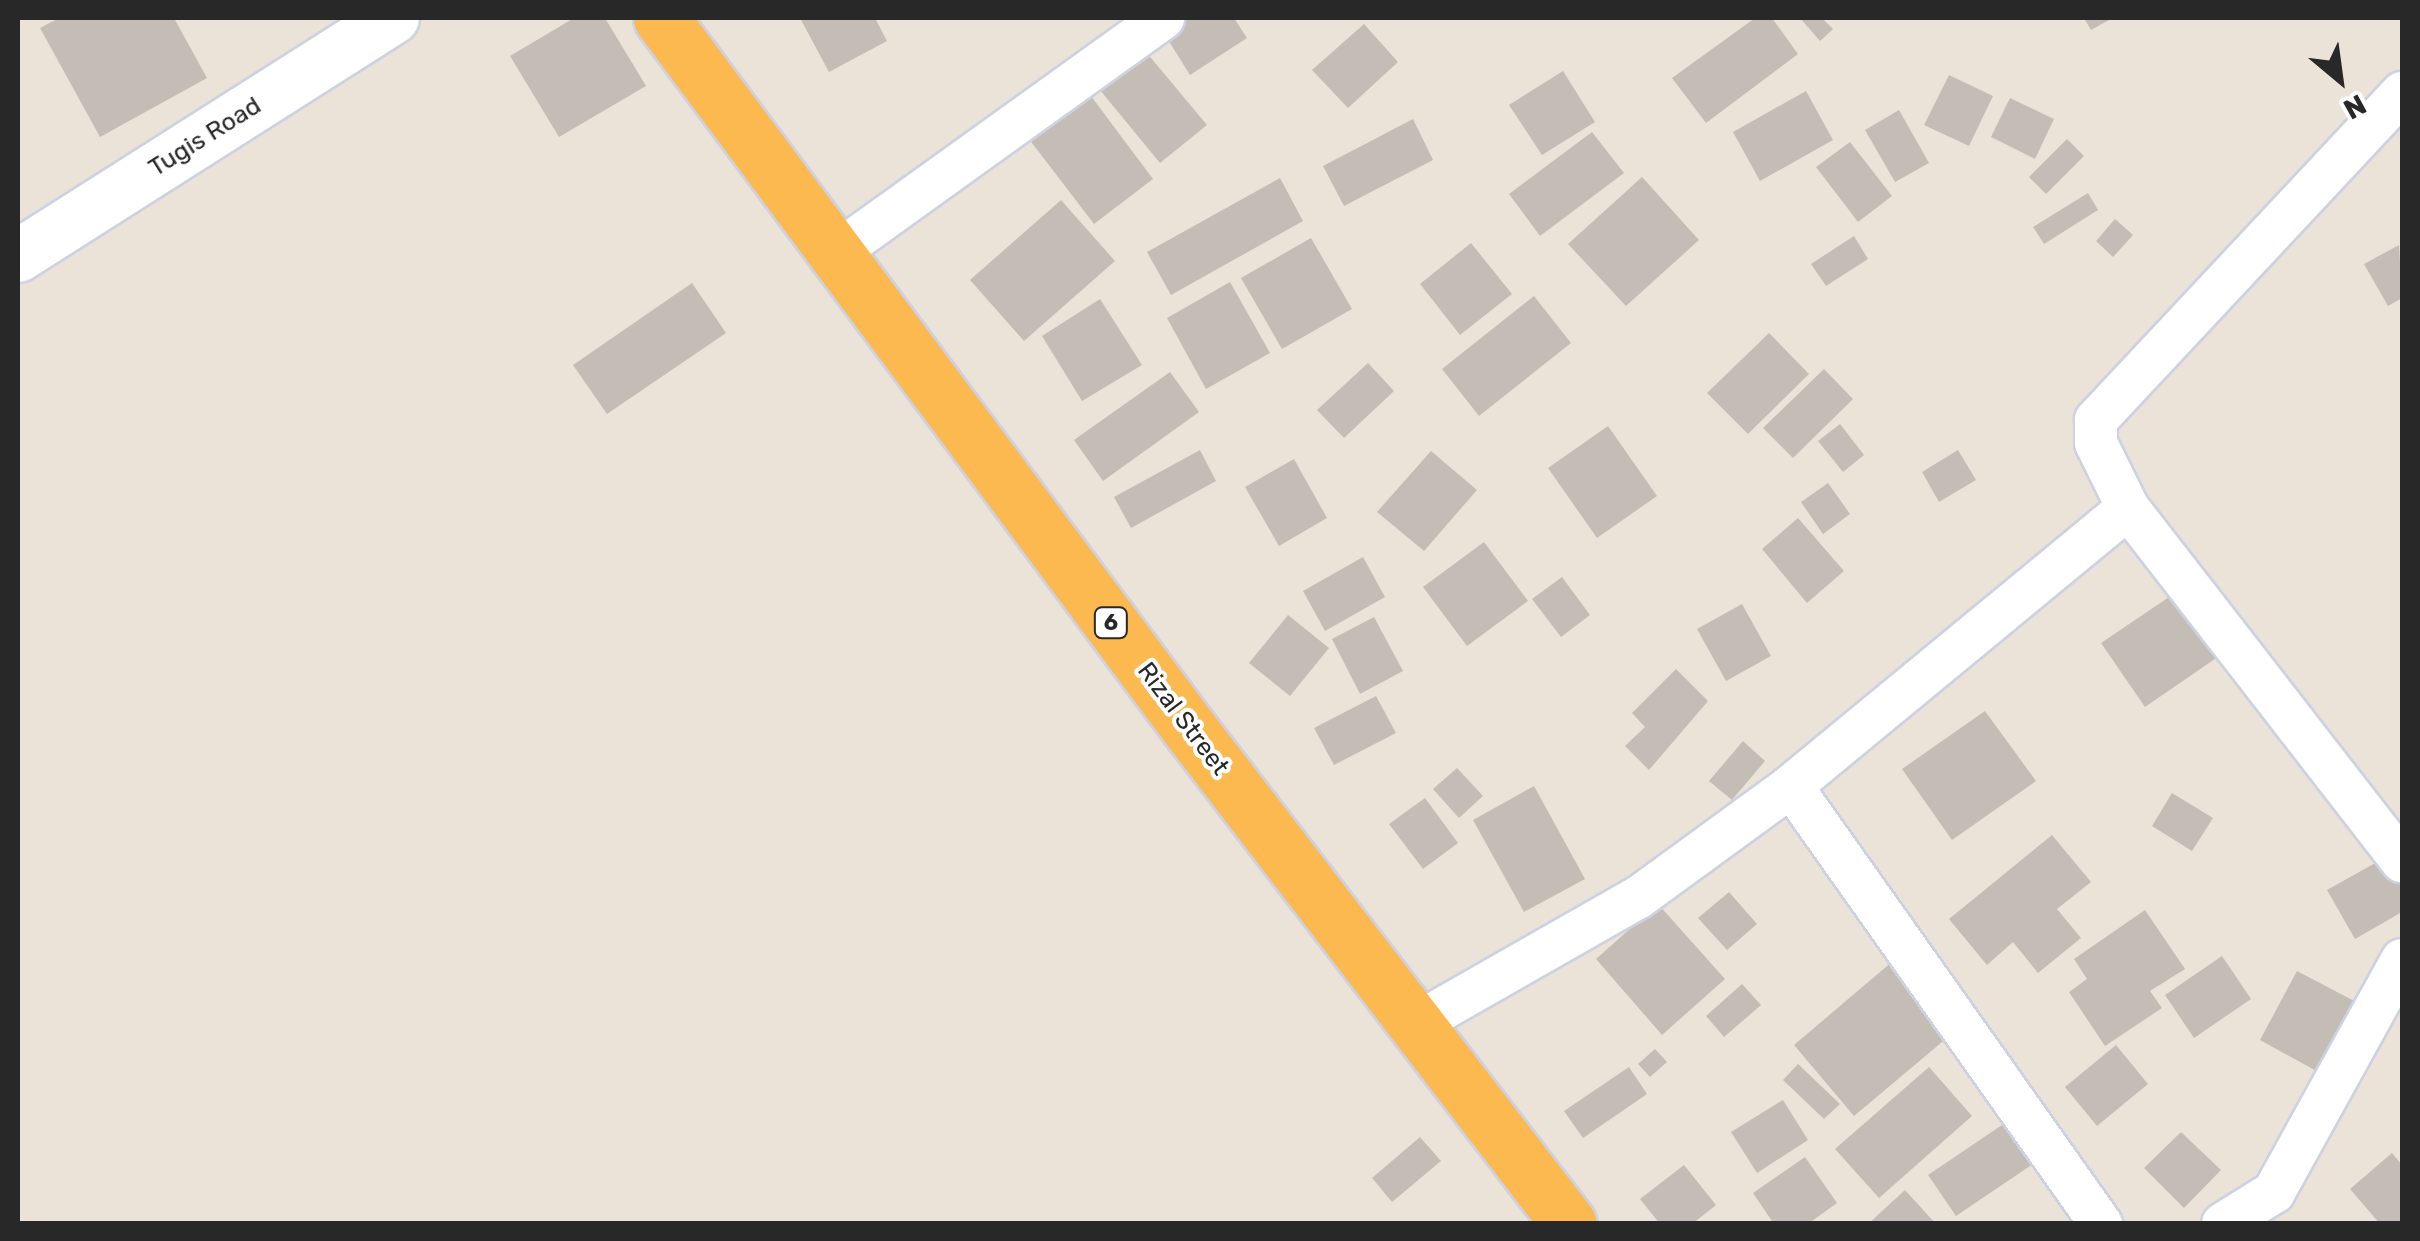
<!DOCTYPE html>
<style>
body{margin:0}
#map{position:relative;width:2420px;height:1241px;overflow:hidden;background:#ece3d8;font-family:Rubik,sans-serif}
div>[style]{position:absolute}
.building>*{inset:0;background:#c3bdb5}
.roads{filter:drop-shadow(2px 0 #cdd1e2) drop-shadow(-2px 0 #cdd1e2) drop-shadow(0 2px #cdd1e2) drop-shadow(0 -2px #cdd1e2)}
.minor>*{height:42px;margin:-21px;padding:0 21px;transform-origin:21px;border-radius:21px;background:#fff}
.tertiary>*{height:52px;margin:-26px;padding:0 26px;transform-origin:26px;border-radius:26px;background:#fff}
.trunk>*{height:55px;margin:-27.5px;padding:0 27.5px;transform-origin:27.5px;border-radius:27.5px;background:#fcb950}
span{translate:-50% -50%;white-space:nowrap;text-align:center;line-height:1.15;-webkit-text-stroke:8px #fff;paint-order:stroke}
.shield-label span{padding:2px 8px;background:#fff;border:2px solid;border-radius:8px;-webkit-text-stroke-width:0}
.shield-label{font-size:22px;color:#282828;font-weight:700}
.street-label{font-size:25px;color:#282828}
.frame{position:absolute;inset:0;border:20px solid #282828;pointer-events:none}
.north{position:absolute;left:2290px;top:30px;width:100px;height:100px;-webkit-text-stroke:8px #fff;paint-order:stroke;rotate:151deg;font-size:28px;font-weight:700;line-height:40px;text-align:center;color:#282828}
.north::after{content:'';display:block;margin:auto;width:35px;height:45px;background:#282828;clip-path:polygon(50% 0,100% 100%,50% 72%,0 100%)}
</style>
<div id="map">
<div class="building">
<i style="clip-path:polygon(59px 18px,174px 18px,207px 78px,100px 137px,40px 28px)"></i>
<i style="clip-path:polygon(574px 18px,605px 18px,646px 86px,559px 137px,510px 56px)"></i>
<i style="clip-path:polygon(800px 18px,875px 18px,887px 41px,829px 72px)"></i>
<i style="clip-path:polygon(1182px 18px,1234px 18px,1247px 38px,1190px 75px,1162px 30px)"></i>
<i style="clip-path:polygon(1755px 18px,1772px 18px,1798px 54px,1706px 123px,1672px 78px)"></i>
<i style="clip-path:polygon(1800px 18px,1822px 18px,1833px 29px,1820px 41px)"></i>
<i style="clip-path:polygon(2084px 18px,2113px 18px,2091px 30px)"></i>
<i style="clip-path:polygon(1364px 24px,1398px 62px,1348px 108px,1312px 70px)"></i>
<i style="clip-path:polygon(1141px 46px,1207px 125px,1160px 163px,1095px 84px)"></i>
<i style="clip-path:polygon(1563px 71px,1595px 122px,1542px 155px,1509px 105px)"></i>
<i style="clip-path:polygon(1949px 75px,1993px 96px,1969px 146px,1924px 125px)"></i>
<i style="clip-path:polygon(1079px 80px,1153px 179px,1094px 224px,1019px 126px)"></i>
<i style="clip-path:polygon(1806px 91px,1833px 140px,1760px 181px,1733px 132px)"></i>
<i style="clip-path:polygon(2010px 98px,2054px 119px,2035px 159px,1991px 137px)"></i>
<i style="clip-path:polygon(1899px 110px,1929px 163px,1895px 182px,1865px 130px)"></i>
<i style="clip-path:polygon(1413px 119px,1433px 160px,1344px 206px,1323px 166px)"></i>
<i style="clip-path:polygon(1592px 132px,1624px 173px,1540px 236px,1509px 194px)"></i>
<i style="clip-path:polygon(2067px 139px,2084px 156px,2046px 194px,2029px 177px)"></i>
<i style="clip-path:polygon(1850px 142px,1892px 196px,1858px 222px,1816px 167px)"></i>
<i style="clip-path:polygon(1642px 177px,1699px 240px,1626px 306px,1568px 244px)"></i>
<i style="clip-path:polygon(1280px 178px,1303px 221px,1171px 295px,1147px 252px)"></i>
<i style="clip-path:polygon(2088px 193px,2098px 210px,2044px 244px,2033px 227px)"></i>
<i style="clip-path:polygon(1061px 200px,1115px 261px,1024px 341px,970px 280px)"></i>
<i style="clip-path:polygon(2115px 219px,2133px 235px,2113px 257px,2096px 241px)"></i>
<i style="clip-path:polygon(1854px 236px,1868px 259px,1826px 286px,1811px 264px)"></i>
<i style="clip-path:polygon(1311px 238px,1352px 309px,1282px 349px,1241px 278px)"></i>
<i style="clip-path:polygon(1471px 243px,1512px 294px,1460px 335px,1420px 284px)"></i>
<i style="clip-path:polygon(2399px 245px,2402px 298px,2388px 306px,2364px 264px)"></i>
<i style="clip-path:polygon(1230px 282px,1270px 353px,1206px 389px,1167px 318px)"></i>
<i style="clip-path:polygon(692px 283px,726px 333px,607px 414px,573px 365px)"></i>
<i style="clip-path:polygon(1534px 296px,1571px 343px,1479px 416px,1442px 369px)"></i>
<i style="clip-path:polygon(1100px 299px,1142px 365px,1082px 401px,1042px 336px)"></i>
<i style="clip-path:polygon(1769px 333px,1809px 374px,1748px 434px,1707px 393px)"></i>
<i style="clip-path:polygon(1368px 363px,1394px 391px,1344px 438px,1317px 410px)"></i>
<i style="clip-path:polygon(1824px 369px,1853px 399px,1793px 458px,1763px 428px)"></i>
<i style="clip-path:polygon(1170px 372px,1199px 412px,1103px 481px,1074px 440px)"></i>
<i style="clip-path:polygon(1840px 424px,1864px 455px,1843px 472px,1818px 441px)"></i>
<i style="clip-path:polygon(1608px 426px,1657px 496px,1597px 538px,1548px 468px)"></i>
<i style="clip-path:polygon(1200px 450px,1216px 481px,1131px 528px,1114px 497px)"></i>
<i style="clip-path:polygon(1958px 450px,1976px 480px,1939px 502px,1922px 472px)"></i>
<i style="clip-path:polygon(1431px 451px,1477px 490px,1424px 551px,1377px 512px)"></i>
<i style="clip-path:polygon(1294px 459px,1327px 518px,1279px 546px,1245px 487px)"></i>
<i style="clip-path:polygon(1828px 483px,1850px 514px,1823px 534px,1801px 502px)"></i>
<i style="clip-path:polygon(1798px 518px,1844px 571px,1807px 603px,1762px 549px)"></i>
<i style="clip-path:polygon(1484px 542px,1528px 601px,1467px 646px,1423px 587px)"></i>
<i style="clip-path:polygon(1363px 557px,1385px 597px,1325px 631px,1303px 591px)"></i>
<i style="clip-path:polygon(1562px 577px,1590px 615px,1561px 637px,1532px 599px)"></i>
<i style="clip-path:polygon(2181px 589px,2225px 652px,2145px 707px,2101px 643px)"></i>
<i style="clip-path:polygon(1742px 604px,1771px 656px,1726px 681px,1697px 629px)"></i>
<i style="clip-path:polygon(1288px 615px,1329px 648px,1290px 696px,1249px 663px)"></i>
<i style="clip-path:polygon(1374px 617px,1403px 671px,1360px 694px,1332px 639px)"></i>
<i style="clip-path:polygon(1676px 669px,1708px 701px,1649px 770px,1625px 746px,1645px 727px,1632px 713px)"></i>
<i style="clip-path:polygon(1376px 696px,1396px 733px,1334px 765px,1314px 728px)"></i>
<i style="clip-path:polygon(1985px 711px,2036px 781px,1952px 840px,1902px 769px)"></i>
<i style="clip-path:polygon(1743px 741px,1765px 761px,1732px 800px,1709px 781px)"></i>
<i style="clip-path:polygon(1457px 768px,1483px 796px,1459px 818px,1433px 789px)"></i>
<i style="clip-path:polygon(1534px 786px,1585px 879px,1524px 912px,1473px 820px)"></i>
<i style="clip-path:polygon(2172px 793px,2213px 818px,2192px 851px,2152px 826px)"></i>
<i style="clip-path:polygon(1425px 798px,1458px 843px,1423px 869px,1389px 824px)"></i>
<i style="clip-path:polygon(2052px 835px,2091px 882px,2057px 909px,2081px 938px,2038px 973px,2013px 942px,1987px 965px,1949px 919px)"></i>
<i style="clip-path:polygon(2386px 857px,2402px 886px,2402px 912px,2355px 939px,2327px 890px)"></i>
<i style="clip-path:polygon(1729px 892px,1757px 924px,1727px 950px,1698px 918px)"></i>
<i style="clip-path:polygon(1658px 904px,1725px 979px,1662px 1035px,1596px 959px)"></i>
<i style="clip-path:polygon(2145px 910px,2185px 969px,2150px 991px,2162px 1008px,2105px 1046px,2069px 992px,2087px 979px,2074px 959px)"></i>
<i style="clip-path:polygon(2222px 956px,2251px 999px,2194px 1038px,2165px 995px)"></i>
<i style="clip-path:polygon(1893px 961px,1954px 1032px,1854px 1116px,1794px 1045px)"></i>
<i style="clip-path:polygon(2297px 971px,2358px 1003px,2320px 1073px,2260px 1040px)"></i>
<i style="clip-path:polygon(1742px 984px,1761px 1005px,1724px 1037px,1706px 1016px)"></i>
<i style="clip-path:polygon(2116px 1045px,2148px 1084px,2097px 1126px,2065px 1087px)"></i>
<i style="clip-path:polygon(1655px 1049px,1667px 1062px,1650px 1077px,1638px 1064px)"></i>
<i style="clip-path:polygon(1798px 1064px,1840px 1104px,1824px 1119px,1783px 1080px)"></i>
<i style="clip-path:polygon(1629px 1067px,1647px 1094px,1583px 1138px,1564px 1111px)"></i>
<i style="clip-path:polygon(1929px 1067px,1972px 1116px,1879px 1198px,1835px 1149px)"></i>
<i style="clip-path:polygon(1783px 1100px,1808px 1140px,1757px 1173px,1731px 1132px)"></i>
<i style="clip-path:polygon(2005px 1123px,2033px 1164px,1956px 1216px,1928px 1175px)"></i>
<i style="clip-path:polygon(2181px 1132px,2221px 1170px,2184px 1208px,2144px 1168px)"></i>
<i style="clip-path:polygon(1420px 1137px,1441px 1161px,1392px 1202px,1372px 1178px)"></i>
<i style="clip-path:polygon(2392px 1153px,2402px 1165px,2402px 1224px,2380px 1224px,2350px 1189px)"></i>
<i style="clip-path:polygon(1805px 1157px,1837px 1203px,1808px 1224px,1774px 1224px,1753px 1193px)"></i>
<i style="clip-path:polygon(1684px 1165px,1716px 1205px,1692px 1224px,1660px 1224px,1640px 1199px)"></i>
<i style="clip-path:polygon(1905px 1190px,1936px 1224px,1868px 1224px)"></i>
</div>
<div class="roads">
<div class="minor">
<i style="left:836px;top:253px;width:403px;rotate:-35.7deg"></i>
<i style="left:2128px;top:508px;width:72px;rotate:-116.2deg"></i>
<i style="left:2096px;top:443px;width:23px;rotate:-90deg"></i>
<i style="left:2096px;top:420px;width:448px;rotate:-46.9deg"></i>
<i style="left:1791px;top:786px;width:537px;rotate:54.71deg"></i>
<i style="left:1416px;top:1024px;width:257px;rotate:-29.7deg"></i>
<i style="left:1639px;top:897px;width:188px;rotate:-36.1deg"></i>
<i style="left:1791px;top:786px;width:437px;rotate:-39.5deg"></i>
<i style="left:2128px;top:508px;width:447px;rotate:52.2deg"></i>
<i style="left:2223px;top:1224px;width:60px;rotate:-32.1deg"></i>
<i style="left:2274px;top:1192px;width:265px;rotate:-61.1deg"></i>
</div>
<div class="tertiary">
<i style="left:18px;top:256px;width:444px;rotate:-32.4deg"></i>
</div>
<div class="trunk">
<i style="left:661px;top:18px;width:883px;rotate:53.38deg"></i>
<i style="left:1188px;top:727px;width:626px;rotate:52.53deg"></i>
</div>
</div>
<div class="shield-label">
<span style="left:1111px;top:623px">6</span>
</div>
<div class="street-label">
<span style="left:205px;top:137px;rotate:-32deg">Tugis Road</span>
<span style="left:1183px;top:719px;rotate:53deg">Rizal Street</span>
</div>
<div class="frame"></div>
<div class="north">N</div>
</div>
